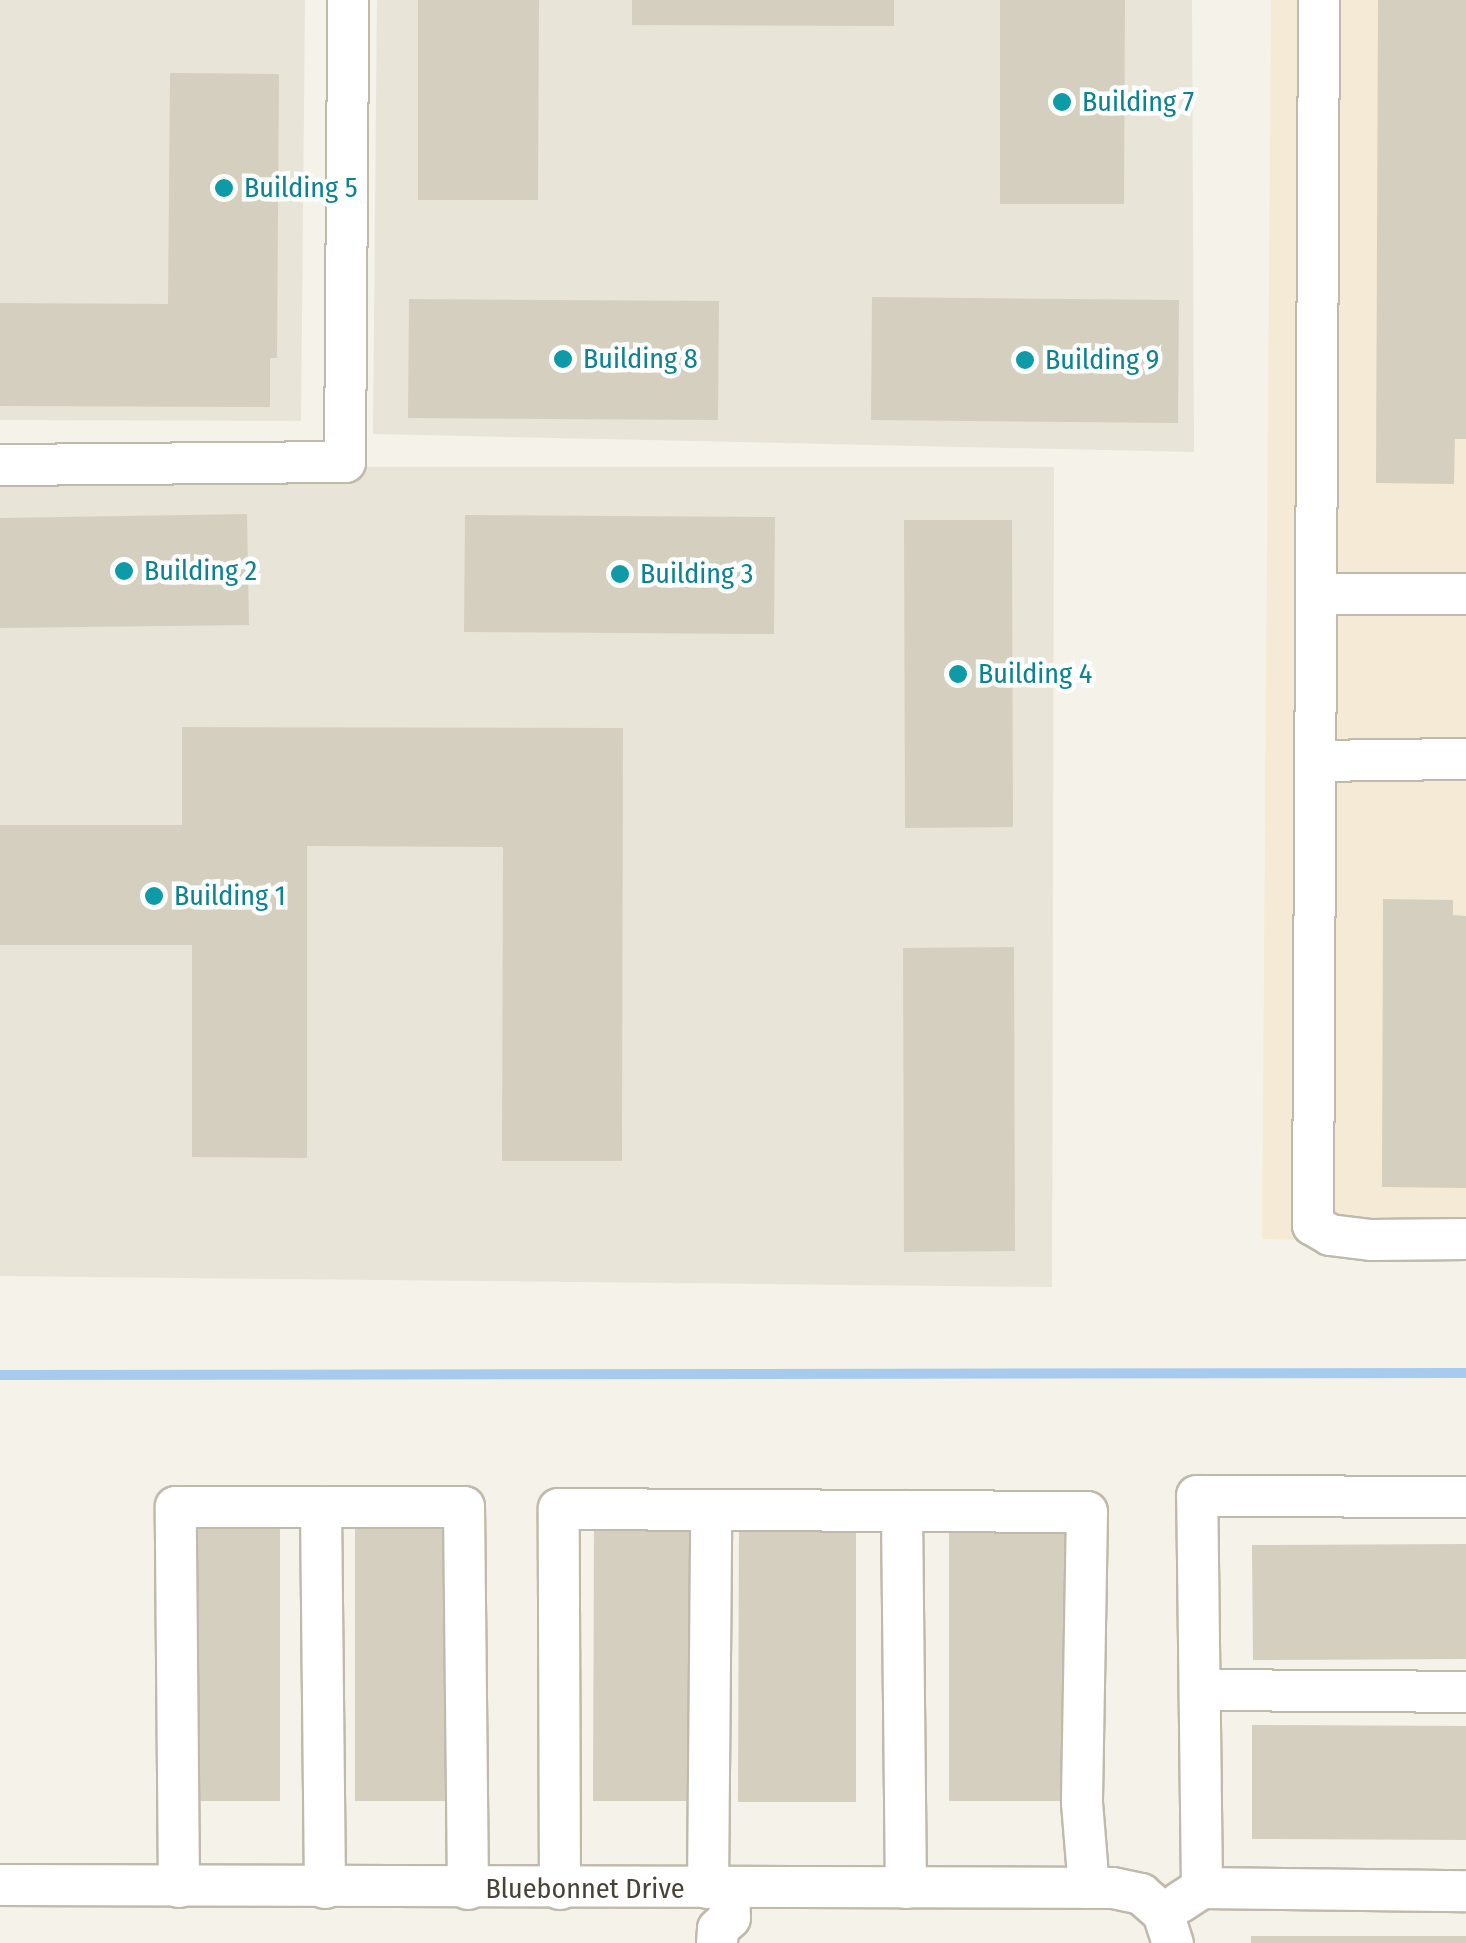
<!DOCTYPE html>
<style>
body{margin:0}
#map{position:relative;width:1466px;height:1943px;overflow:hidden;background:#f4f2e9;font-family:"Fira Sans Condensed",sans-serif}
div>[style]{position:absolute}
.residential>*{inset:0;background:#e8e4d7}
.commercial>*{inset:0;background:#f5ead5}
.stream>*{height:10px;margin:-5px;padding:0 5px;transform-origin:5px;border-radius:5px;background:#a7cbee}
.building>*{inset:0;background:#d5cfbf}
.roads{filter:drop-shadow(2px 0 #bfbaac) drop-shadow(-2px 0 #bfbaac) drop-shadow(0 2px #bfbaac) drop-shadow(0 -2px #bfbaac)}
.minor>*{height:40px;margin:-20px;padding:0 20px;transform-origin:20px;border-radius:20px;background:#fff}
.dots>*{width:28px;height:28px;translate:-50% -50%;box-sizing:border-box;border:5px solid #fff;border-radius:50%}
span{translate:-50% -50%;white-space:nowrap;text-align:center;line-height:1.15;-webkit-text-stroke:9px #fff;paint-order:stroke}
.culture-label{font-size:28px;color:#0d838f}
.left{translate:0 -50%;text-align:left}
.street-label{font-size:28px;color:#474337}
</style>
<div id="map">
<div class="residential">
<i style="clip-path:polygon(0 0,305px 0,301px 421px,0 420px)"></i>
<i style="clip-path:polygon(377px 0,1192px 0,1194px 452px,373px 434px)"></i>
<i style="clip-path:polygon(0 467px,1054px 467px,1052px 1287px,0 1276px)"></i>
</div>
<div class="commercial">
<i style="clip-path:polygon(1271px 0,1466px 0,1466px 1244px,1262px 1239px)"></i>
</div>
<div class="stream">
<i style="left:0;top:1375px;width:1466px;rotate:-0.08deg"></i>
</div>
<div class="building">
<i style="clip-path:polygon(418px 0,539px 0,538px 200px,418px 200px)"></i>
<i style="clip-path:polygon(632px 0,894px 0,894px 26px,632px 25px)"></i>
<i style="clip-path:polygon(1000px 0,1125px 0,1124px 204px,1000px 204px)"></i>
<i style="clip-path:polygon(1378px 0,1466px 0,1466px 439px,1455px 439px,1454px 484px,1376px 483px)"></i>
<i style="clip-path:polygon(170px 73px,279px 74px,277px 358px,270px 358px,270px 407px,0 406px,0 303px,168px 304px)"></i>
<i style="clip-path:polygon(872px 297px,1179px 300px,1178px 423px,871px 420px)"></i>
<i style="clip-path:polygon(409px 299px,719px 301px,718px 420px,408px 418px)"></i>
<i style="clip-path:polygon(247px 514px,249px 625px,0 628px,0 518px)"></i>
<i style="clip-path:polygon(465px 515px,775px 517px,774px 634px,464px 632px)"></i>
<i style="clip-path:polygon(904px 520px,1012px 520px,1013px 827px,905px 828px)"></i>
<i style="clip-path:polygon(182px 727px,623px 728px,622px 1161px,502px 1161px,503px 847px,307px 846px,307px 1158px,192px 1157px,192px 945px,0 945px,0 825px,182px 825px)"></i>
<i style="clip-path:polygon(1383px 899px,1453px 900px,1453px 915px,1466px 916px,1466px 1188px,1382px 1187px)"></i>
<i style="clip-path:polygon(1014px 947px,1015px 1251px,904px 1252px,903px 948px)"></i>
<i style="clip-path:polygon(280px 1517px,280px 1801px,187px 1801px,187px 1518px)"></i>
<i style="clip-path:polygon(355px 1518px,453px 1518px,453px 1801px,355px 1801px)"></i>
<i style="clip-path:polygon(594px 1518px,693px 1519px,692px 1801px,593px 1801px)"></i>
<i style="clip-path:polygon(739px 1519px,856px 1519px,856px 1802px,738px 1802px)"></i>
<i style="clip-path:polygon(949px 1519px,1070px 1519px,1070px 1801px,949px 1801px)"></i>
<i style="clip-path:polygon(1466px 1544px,1466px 1659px,1253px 1660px,1252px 1545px)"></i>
<i style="clip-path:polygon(1252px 1725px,1466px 1726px,1466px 1840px,1252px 1839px)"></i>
<i style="clip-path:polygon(1251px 1936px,1466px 1936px,1466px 1943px,1251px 1943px)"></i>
</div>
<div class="roads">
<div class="minor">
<i style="left:1319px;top:0;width:1225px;rotate:90.28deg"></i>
<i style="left:1313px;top:1225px;width:20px;rotate:30deg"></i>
<i style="left:1330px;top:1235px;width:41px;rotate:7deg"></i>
<i style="left:1371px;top:1240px;width:95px;rotate:-0.6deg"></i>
<i style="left:0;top:465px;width:345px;rotate:-0.5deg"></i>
<i style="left:345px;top:462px;width:462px;rotate:-89.6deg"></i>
<i style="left:1316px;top:594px;width:150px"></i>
<i style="left:1315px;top:761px;width:151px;rotate:-0.8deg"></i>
<i style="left:321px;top:1507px;width:381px;rotate:89.4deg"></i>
<i style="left:902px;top:1511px;width:377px;rotate:89.4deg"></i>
<i style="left:1200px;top:1690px;width:266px;rotate:0.4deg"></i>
<i style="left:0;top:1885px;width:1113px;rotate:0.15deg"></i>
<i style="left:1113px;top:1888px;width:29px;rotate:12deg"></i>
<i style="left:1141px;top:1894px;width:29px;rotate:41deg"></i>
<i style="left:1163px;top:1913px;width:32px;rotate:72deg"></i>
<i style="left:179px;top:1887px;width:380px;rotate:-90.5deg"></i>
<i style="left:176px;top:1507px;width:288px"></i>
<i style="left:464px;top:1507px;width:382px;rotate:89.4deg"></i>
<i style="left:708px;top:1888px;width:378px;rotate:-89.5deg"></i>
<i style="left:1202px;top:1888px;width:392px;rotate:-90.7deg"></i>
<i style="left:1197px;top:1496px;width:269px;rotate:0.2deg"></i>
<i style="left:560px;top:1889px;width:380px;rotate:-90.2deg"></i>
<i style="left:559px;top:1509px;width:528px;rotate:0.33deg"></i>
<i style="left:1087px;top:1512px;width:291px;rotate:91deg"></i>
<i style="left:1082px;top:1803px;width:85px;rotate:85.3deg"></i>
<i style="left:1179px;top:1903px;width:27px;rotate:-33deg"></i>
<i style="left:1202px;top:1888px;width:264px;rotate:0.7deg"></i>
<i style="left:717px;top:1943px;width:14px;rotate:-86deg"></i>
<i style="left:718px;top:1929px;width:16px;rotate:-43deg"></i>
<i style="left:730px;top:1918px;width:29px;rotate:-92deg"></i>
</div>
</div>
<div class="dots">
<i style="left:1062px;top:102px;background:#0f9aa8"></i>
<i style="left:224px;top:188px;background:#0f9aa8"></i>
<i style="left:563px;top:359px;background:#0f9aa8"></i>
<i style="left:1025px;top:360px;background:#0f9aa8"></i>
<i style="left:124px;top:571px;background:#0f9aa8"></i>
<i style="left:620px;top:574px;background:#0f9aa8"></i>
<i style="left:958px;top:674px;background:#0f9aa8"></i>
<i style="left:154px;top:896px;background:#0f9aa8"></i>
</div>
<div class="culture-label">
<span class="left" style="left:1082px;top:102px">Building 7</span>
<span class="left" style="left:244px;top:188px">Building 5</span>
<span class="left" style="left:583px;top:359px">Building 8</span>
<span class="left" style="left:1045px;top:360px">Building 9</span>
<span class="left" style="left:144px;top:571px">Building 2</span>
<span class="left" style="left:640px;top:574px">Building 3</span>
<span class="left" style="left:978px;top:674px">Building 4</span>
<span class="left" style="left:174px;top:896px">Building 1</span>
</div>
<div class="street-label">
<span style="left:585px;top:1889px">Bluebonnet Drive</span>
</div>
</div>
